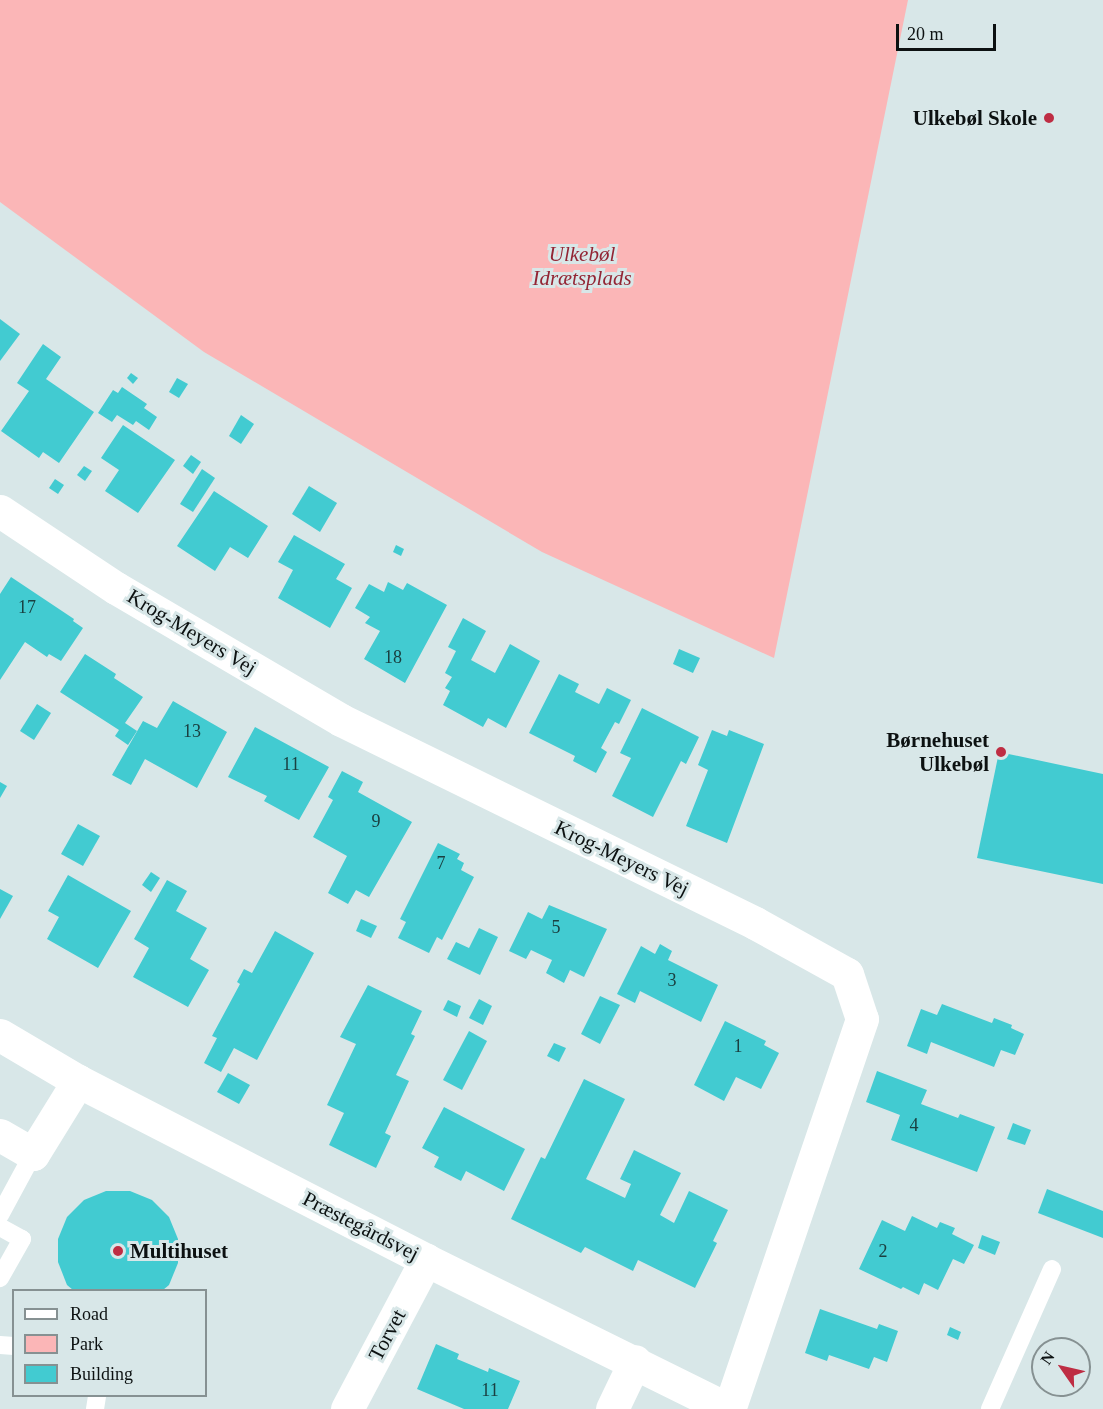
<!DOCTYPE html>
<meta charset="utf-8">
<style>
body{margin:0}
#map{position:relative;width:1103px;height:1409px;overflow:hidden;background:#d8e7e8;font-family:"Times New Roman",serif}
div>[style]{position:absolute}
.green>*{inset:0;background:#fbb6b7}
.building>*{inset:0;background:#42cbd1}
.service>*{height:18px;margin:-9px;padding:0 9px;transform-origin:9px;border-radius:9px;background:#fff}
.minor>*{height:33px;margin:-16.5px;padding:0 16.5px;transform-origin:16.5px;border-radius:16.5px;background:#fff}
.tertiary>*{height:33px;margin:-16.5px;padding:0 16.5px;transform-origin:16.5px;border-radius:16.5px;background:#fff}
.dots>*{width:16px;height:16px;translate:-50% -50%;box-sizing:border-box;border:3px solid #d8e7e8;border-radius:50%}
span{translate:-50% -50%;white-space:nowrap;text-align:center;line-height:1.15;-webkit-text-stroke:6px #d8e7e8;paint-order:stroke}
.number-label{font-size:18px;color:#1a4041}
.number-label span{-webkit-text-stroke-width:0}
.poi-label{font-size:21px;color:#0c1111;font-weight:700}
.right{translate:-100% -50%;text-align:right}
.left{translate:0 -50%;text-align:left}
.park-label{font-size:21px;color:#932534;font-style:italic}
.street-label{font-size:21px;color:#0c1111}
.legend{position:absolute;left:12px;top:1289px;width:195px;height:108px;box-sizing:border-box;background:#d8e7e8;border:2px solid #869192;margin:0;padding:8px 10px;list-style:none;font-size:18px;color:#0c1111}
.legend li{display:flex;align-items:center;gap:12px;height:30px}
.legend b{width:30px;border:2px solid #869192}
.north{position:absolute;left:1031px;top:1337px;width:60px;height:60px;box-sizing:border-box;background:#d8e7e8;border:2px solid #869192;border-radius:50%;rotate:304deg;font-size:16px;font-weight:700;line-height:24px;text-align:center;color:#0c1111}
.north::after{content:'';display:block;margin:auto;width:21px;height:27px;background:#be2d43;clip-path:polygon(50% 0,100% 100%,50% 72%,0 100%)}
.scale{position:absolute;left:896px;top:24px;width:100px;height:27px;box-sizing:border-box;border:3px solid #0c1111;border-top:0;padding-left:8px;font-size:18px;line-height:21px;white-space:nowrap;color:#0c1111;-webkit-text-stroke:4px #d8e7e8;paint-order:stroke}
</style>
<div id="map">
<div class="green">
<i style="clip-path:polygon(0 0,908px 0,774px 658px,542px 552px,204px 352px,0 202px)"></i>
</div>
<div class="building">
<i style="clip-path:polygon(0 319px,20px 334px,0 361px)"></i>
<i style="clip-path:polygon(43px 344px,61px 357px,46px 379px,94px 412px,59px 463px,43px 452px,39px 458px,1px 431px,29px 391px,17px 383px)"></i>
<i style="clip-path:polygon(131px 373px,138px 378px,133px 384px,127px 378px)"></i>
<i style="clip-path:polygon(177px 378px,188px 384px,179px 398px,169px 392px)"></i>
<i style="clip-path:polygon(122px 387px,147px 404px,144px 408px,157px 417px,149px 430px,136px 421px,133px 425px,117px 415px,112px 422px,98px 413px,113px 390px,118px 393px)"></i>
<i style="clip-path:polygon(241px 415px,254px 424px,241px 444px,229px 436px)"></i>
<i style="clip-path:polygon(123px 425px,175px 460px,138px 513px,105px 491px,119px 470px,101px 458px)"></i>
<i style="clip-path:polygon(191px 455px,201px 462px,193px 474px,183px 466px)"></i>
<i style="clip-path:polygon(84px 466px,92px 471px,85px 481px,77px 475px)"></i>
<i style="clip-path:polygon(202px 469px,215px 478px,193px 512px,180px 504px)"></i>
<i style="clip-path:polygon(55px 479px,64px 485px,58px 494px,49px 488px)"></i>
<i style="clip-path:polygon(309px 486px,337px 503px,320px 532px,292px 514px)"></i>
<i style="clip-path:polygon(214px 491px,268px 526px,248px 558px,230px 547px,215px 571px,177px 546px)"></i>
<i style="clip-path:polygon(294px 535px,345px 564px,336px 579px,352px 588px,330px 628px,278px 598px,293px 570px,278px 562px)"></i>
<i style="clip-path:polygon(396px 545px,404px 549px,401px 556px,393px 552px)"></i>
<i style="clip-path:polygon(11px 577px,74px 619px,73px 621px,83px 628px,61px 661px,49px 654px,47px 657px,25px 642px,0 680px,0 594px)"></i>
<i style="clip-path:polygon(388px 582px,403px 590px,407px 583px,447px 605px,405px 683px,364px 659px,380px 631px,365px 623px,370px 617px,355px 608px,369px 584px,384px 592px)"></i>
<i style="clip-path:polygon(463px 618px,486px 631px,471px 660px,495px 673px,510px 644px,540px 661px,506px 728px,488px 718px,483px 727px,443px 705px,450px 691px,445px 688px,452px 677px,445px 673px,456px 651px,448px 647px)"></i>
<i style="clip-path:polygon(679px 649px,700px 658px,693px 673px,673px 664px)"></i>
<i style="clip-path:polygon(85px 654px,116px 674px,114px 678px,143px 697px,125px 723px,137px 731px,128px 745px,115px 736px,119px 730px,60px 692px)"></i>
<i style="clip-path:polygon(559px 674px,579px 684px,575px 692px,599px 704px,607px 688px,631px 700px,619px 724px,615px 722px,601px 748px,607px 752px,596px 773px,573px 761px,575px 756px,529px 733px)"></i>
<i style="clip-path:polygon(173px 701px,227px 732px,197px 788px,145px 759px,131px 785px,112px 775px,143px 721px,157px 728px)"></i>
<i style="clip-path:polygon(37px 704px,51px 713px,34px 740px,20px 731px)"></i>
<i style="clip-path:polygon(642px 708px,699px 737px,686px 764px,681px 761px,653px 817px,612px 796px,631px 758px,620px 753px)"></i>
<i style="clip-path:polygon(255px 727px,329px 767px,299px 820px,264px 801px,267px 796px,228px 777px)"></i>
<i style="clip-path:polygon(712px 730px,727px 736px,729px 730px,764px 744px,727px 843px,686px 826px,708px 770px,698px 765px)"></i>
<i style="clip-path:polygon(999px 752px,1103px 774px,1103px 884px,977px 858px)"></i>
<i style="clip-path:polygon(342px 771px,363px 782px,358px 792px,412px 822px,369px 897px,356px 890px,348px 904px,328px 893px,347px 856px,313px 837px,333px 800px,328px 797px)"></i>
<i style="clip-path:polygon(0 782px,7px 786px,0 798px)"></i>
<i style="clip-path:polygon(78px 824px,100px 836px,83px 866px,61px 854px)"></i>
<i style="clip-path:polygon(438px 843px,460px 854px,457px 859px,464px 863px,461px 870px,474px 877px,442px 940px,437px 937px,429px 953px,398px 938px,406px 922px,400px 919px)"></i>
<i style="clip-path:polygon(151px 872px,160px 878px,151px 892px,142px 885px)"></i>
<i style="clip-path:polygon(68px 875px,131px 911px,98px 968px,47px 939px,59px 917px,48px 911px)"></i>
<i style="clip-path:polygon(167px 880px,187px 891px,176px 911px,207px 928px,190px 959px,209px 970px,188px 1007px,133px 977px,149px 948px,134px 939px)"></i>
<i style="clip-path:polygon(0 889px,13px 896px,0 919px)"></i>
<i style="clip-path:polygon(549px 905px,607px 929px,584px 977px,570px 970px,564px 983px,546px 973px,552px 960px,531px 950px,526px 959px,509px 951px,528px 912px,542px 919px)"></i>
<i style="clip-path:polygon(361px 919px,377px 926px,371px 938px,356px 931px)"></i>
<i style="clip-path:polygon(479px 928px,498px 937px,480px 975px,447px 959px,456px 942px,469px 948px)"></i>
<i style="clip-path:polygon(275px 931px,314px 953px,257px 1060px,234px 1048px,221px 1072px,204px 1063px,217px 1038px,212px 1036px,240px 984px,237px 982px,244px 969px,252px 973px)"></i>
<i style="clip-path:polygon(660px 944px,672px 951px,668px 960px,718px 985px,701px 1022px,640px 991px,635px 1003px,617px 994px,641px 946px,655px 954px)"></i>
<i style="clip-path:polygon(368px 985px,422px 1011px,411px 1034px,415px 1036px,396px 1075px,409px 1081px,385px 1133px,391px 1136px,376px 1168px,329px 1145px,344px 1113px,327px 1105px,356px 1044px,340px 1037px)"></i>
<i style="clip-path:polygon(600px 996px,620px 1005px,600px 1044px,581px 1034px)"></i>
<i style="clip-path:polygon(479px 999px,492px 1006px,483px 1025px,469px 1018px)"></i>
<i style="clip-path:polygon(448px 1000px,461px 1006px,457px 1017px,443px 1010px)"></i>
<i style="clip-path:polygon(942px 1004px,992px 1023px,994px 1018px,1012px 1025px,1011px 1028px,1024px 1034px,1015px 1055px,1001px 1050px,994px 1067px,931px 1042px,927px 1054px,907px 1046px,921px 1009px,937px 1015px)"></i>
<i style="clip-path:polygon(725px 1021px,766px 1041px,764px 1045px,779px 1053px,761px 1089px,736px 1077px,724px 1101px,694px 1085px)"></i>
<i style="clip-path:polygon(469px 1031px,487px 1041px,462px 1090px,443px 1080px)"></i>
<i style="clip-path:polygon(554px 1043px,566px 1048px,559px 1062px,547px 1056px)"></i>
<i style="clip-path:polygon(877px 1071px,927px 1090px,921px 1104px,958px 1118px,960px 1114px,995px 1127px,977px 1172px,891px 1140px,900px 1115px,866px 1102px)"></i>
<i style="clip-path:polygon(228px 1073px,250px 1085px,239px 1104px,217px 1092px)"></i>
<i style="clip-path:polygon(584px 1079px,625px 1099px,586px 1179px,625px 1198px,631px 1184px,620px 1179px,634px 1150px,681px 1173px,660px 1215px,674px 1223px,689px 1191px,728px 1210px,713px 1241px,717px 1243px,695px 1288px,638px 1260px,633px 1271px,585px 1247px,581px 1253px,511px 1219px,541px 1157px,545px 1159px)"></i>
<i style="clip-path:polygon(444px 1107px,525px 1149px,504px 1191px,466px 1171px,461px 1181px,434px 1167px,439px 1157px,422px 1148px)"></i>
<i style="clip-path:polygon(1013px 1123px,1031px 1130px,1025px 1145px,1007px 1139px)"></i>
<i style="clip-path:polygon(1047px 1189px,1103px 1211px,1103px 1238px,1038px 1213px)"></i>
<i style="clip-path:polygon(106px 1191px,130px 1191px,152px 1200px,169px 1217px,178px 1239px,178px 1263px,169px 1285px,163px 1290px,73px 1290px,67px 1285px,58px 1262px,58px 1239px,67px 1217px,84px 1200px)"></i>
<i style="clip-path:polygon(912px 1216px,937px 1228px,940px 1222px,955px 1228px,952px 1234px,974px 1245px,964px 1264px,953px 1259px,938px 1290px,924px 1283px,919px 1295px,903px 1287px,901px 1289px,859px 1269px,882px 1220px,905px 1231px)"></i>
<i style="clip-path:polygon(982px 1235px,1000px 1242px,995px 1255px,978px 1248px)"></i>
<i style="clip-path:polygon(820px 1309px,877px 1329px,879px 1324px,898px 1331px,887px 1362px,874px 1357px,869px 1369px,829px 1355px,827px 1361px,805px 1353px)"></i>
<i style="clip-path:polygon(950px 1327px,961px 1332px,958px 1340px,947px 1335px)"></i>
<i style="clip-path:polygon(436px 1344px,459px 1354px,457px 1359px,488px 1372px,489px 1368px,520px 1381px,508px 1409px,464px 1409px,417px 1389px)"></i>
</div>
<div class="service">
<i style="left:0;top:1215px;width:69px;rotate:-61.6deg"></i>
<i style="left:0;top:1227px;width:25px;rotate:29deg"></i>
<i style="left:22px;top:1239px;width:45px;rotate:119.4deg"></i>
<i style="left:0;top:1345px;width:14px;rotate:4deg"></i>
<i style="left:95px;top:1409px;width:13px;rotate:-81deg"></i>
<i style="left:990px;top:1409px;width:153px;rotate:-66.1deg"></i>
</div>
<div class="minor">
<i style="left:0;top:511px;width:139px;rotate:33.6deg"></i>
<i style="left:116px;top:588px;width:261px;rotate:30.4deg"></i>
<i style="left:341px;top:720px;width:461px;rotate:26.1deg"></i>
<i style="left:755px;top:923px;width:105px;rotate:29deg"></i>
<i style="left:847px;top:974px;width:47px;rotate:71.6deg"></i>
<i style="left:862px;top:1019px;width:412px;rotate:108.8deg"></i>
<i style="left:0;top:1135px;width:38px;rotate:30deg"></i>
<i style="left:33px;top:1154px;width:86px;rotate:-58.3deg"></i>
<i style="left:347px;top:1409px;width:169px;rotate:-62.1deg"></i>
<i style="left:612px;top:1409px;width:53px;rotate:-64.4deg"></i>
</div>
<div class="tertiary">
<i style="left:0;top:1035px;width:91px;rotate:30.5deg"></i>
<i style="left:78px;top:1081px;width:391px;rotate:27.2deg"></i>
<i style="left:426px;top:1260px;width:336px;rotate:26.3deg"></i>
</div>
<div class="dots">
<i style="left:1049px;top:118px;background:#be2d43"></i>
<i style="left:1001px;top:752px;background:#be2d43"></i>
<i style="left:118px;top:1251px;background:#be2d43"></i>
</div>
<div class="number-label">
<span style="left:27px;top:607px">17</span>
<span style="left:393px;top:657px">18</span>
<span style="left:192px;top:731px">13</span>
<span style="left:291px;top:764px">11</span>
<span style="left:376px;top:821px">9</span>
<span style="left:441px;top:863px">7</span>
<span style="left:556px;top:927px">5</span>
<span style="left:672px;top:980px">3</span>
<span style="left:738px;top:1046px">1</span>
<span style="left:914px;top:1125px">4</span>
<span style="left:883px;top:1251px">2</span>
<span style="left:490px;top:1390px">11</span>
</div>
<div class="poi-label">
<span class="right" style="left:1037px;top:118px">Ulkebøl Skole</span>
<span class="right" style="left:989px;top:752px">Børnehuset<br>Ulkebøl</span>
<span class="left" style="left:130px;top:1251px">Multihuset</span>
</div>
<div class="park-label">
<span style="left:582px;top:266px">Ulkebøl<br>Idrætsplads</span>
</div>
<div class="street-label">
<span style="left:192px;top:632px;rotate:31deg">Krog-Meyers Vej</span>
<span style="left:622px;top:858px;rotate:26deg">Krog-Meyers Vej</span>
<span style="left:361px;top:1226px;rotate:27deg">Præstegårdsvej</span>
<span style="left:387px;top:1335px;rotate:-62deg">Torvet</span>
</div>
<ul class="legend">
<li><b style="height:8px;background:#fff"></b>Road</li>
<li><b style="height:16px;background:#fbb6b7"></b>Park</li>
<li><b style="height:16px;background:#42cbd1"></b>Building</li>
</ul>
<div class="north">N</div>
<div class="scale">20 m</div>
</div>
